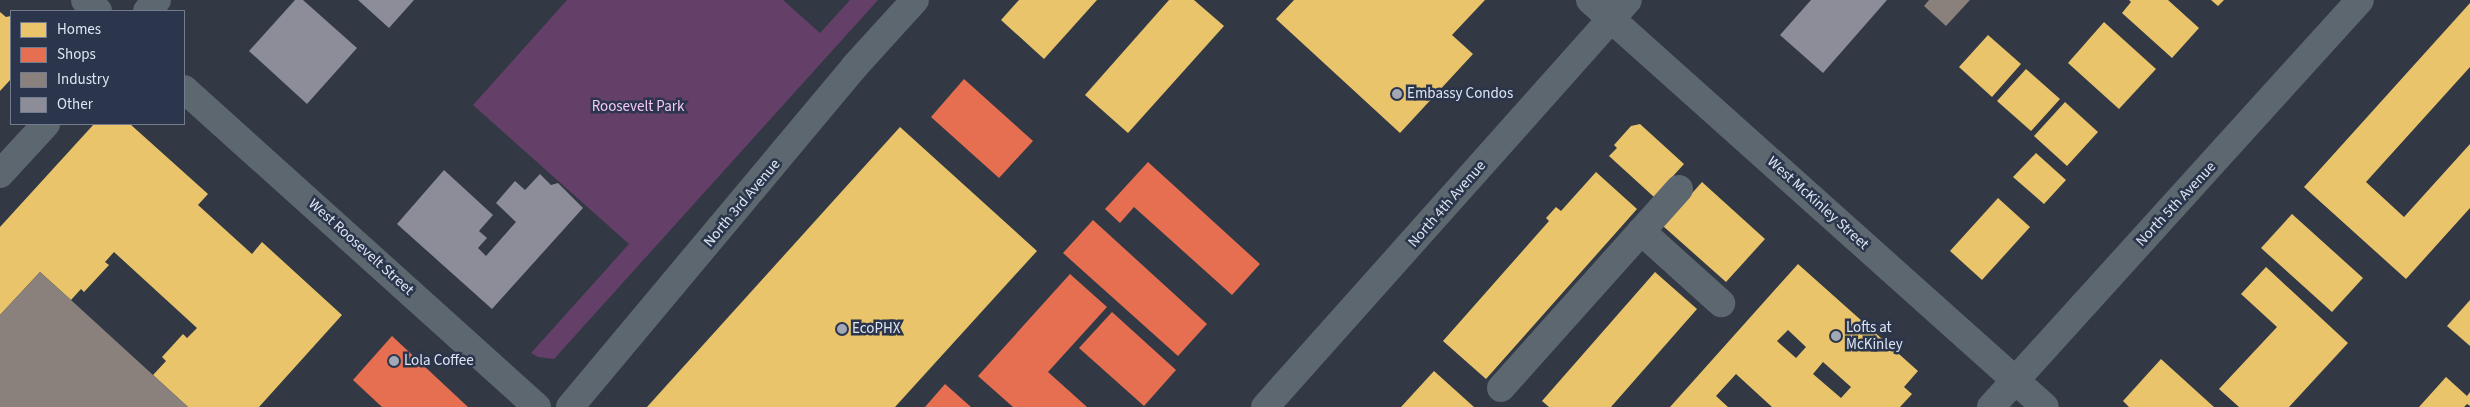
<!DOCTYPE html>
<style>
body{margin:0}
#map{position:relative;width:2470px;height:407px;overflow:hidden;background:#323844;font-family:"Source Sans 3",sans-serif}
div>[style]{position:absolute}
.green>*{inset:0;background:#643f67}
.homes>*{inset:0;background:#e9c46a}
.shops>*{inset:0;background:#e76f51}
.industry>*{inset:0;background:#8a817c}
.building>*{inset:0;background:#8c8d98}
.minor>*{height:28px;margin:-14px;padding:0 14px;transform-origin:14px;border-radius:14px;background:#5d676f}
.dots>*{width:14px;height:14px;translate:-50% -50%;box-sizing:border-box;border:2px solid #2b354b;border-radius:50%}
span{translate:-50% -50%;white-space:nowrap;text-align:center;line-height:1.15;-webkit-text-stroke:5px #2b354b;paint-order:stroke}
.poi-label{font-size:15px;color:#dee5f3}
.left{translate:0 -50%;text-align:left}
.park-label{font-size:15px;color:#f8c7f8}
.street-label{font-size:15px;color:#dee5f3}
.legend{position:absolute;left:10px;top:10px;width:175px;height:115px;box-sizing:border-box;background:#2b354b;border:1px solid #737b8e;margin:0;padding:6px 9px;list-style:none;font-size:15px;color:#dee5f3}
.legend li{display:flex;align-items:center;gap:10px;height:25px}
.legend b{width:25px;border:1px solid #737b8e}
</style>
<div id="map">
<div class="green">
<i style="clip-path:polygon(567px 0,783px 0,820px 33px,850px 0,878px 0,554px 359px,538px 357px,531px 353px,629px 244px,473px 105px)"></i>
</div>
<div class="homes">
<i style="clip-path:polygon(1019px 0,1097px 0,1044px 59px,1001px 20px)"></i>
<i style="clip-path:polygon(1169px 0,1194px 0,1224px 26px,1128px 133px,1085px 95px)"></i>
<i style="clip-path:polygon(1294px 0,1485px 0,1452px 35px,1473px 54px,1400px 133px,1276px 19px)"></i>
<i style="clip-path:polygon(2129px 0,2168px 0,2199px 28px,2172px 58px,2122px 13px,2131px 2px)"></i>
<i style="clip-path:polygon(2211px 0,2224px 0,2218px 6px)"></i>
<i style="clip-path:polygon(2470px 3px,2470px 67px,2366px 182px,2404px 217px,2470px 144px,2470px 208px,2406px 279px,2304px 187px)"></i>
<i style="clip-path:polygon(0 12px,6px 17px,11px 16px,11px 79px,0 91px)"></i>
<i style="clip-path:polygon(2104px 22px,2156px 69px,2119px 109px,2068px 63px)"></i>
<i style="clip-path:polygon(1988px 35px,2021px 64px,1992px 97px,1959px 67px)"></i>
<i style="clip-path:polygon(2026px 69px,2060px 99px,2031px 131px,1997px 101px)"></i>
<i style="clip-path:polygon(2065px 102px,2098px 132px,2067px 166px,2034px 136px)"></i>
<i style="clip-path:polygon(94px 124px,130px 124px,208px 194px,198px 205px,252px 254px,262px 242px,342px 315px,259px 407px,188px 407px,153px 375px,166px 361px,162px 357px,183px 334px,187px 338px,197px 328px,114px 252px,105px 262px,109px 265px,84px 292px,81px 289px,71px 300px,40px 272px,0 315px,0 227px)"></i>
<i style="clip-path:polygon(1640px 124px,1684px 164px,1654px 197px,1609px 156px,1617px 148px,1614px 145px,1631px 126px)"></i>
<i style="clip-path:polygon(900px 127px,1037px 251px,895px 407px,647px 407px)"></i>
<i style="clip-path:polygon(2036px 153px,2066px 180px,2044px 204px,2013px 177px)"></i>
<i style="clip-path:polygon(1596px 172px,1637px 209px,1486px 379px,1443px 341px,1549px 221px,1546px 218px,1556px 207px,1561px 211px)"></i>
<i style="clip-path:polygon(1702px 182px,1765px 239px,1726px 282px,1663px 226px)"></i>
<i style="clip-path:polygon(1998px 198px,2030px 227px,1982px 280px,1950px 251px)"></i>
<i style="clip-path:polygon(2292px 214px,2363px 278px,2332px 312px,2261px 248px)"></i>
<i style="clip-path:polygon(evenodd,1798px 264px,1918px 371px,1904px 387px,1912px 394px,1900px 407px,1772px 407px,1736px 374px,1716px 396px,1728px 407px,1670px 407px,1798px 264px,1788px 330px,1806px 347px,1796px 358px,1777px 341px,1788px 330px,1798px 264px,1823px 362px,1851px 387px,1841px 398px,1813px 374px,1823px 362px)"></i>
<i style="clip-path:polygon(2266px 267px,2348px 343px,2289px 407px,2239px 407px,2219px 389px,2277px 327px,2241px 294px)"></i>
<i style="clip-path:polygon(1655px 272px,1697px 309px,1611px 407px,1549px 407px,1542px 401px)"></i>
<i style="clip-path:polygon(2470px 300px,2470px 346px,2447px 326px)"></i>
<i style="clip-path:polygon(2161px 359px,2214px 407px,2129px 407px,2123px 401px)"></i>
<i style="clip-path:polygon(1434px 371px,1474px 407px,1401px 407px)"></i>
<i style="clip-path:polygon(2446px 377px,2467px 396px,2470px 392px,2470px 406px,2467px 404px,2464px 407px,2419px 407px)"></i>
</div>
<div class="shops">
<i style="clip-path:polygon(964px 79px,1033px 141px,999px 178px,931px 117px)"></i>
<i style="clip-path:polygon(1148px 162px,1260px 264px,1232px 295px,1134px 207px,1120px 223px,1105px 209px)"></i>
<i style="clip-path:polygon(1093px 220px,1207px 324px,1178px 356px,1063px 253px)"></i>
<i style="clip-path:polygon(1070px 274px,1107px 307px,1048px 372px,1087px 407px,1013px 407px,978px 376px)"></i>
<i style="clip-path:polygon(1112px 312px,1176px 370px,1144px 406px,1079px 348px)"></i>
<i style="clip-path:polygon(392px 336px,468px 407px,382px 407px,353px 380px)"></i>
<i style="clip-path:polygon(945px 384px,971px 407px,925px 407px)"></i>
</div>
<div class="industry">
<i style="clip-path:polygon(1929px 0,1970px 0,1946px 26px,1924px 6px)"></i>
<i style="clip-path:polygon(40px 272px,71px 300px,188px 407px,0 407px,0 315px)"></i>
</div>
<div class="building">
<i style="clip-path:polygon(295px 0,303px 0,357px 48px,307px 104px,249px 51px)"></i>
<i style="clip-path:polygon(358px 0,414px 0,389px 28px)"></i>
<i style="clip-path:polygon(1811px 0,1887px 0,1823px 73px,1780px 35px)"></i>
<i style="clip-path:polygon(444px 170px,493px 215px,479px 231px,487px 238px,478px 248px,486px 256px,516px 222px,496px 203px,515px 181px,525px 190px,540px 174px,551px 185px,558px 183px,583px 208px,492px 309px,397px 224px)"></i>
</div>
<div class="minor">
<i style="left:85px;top:0;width:17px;rotate:40deg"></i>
<i style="left:1590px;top:0;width:610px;rotate:41.81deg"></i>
<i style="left:147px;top:11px;width:15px;rotate:-48deg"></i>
<i style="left:184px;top:89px;width:475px;rotate:42deg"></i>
<i style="left:0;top:174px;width:68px;rotate:-47.4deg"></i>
<i style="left:1641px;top:231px;width:108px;rotate:42deg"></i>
<i style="left:1501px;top:388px;width:267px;rotate:-48.2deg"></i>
<i style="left:570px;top:407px;width:444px;rotate:-50.1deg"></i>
<i style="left:855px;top:66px;width:89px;rotate:-47.7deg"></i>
<i style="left:1265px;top:407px;width:545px;rotate:-48.27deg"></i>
<i style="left:1991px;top:407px;width:549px;rotate:-47.8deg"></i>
</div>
<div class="dots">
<i style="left:1397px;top:94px;background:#a2a8b6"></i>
<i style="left:842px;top:329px;background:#a2a8b6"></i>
<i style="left:1836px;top:336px;background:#a2a8b6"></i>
<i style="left:394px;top:361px;background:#a2a8b6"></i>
</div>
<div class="poi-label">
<span class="left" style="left:1407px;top:94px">Embassy Condos</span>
<span class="left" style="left:1846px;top:336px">Lofts at<br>McKinley</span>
<span class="left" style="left:852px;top:329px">EcoPHX</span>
<span class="left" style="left:404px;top:361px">Lola Coffee</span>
</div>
<div class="park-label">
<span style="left:638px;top:107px">Roosevelt Park</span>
</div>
<div class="street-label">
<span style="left:742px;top:203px;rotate:-50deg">North 3rd Avenue</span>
<span style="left:1818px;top:203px;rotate:42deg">West McKinley Street</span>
<span style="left:1447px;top:204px;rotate:-49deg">North 4th Avenue</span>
<span style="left:2176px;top:204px;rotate:-47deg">North 5th Avenue</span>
<span style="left:361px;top:247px;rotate:42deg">West Roosevelt Street</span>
</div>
<ul class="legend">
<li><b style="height:14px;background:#e9c46a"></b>Homes</li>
<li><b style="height:14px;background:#e76f51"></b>Shops</li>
<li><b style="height:14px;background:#8a817c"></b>Industry</li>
<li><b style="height:14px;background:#8c8d98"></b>Other</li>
</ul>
</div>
